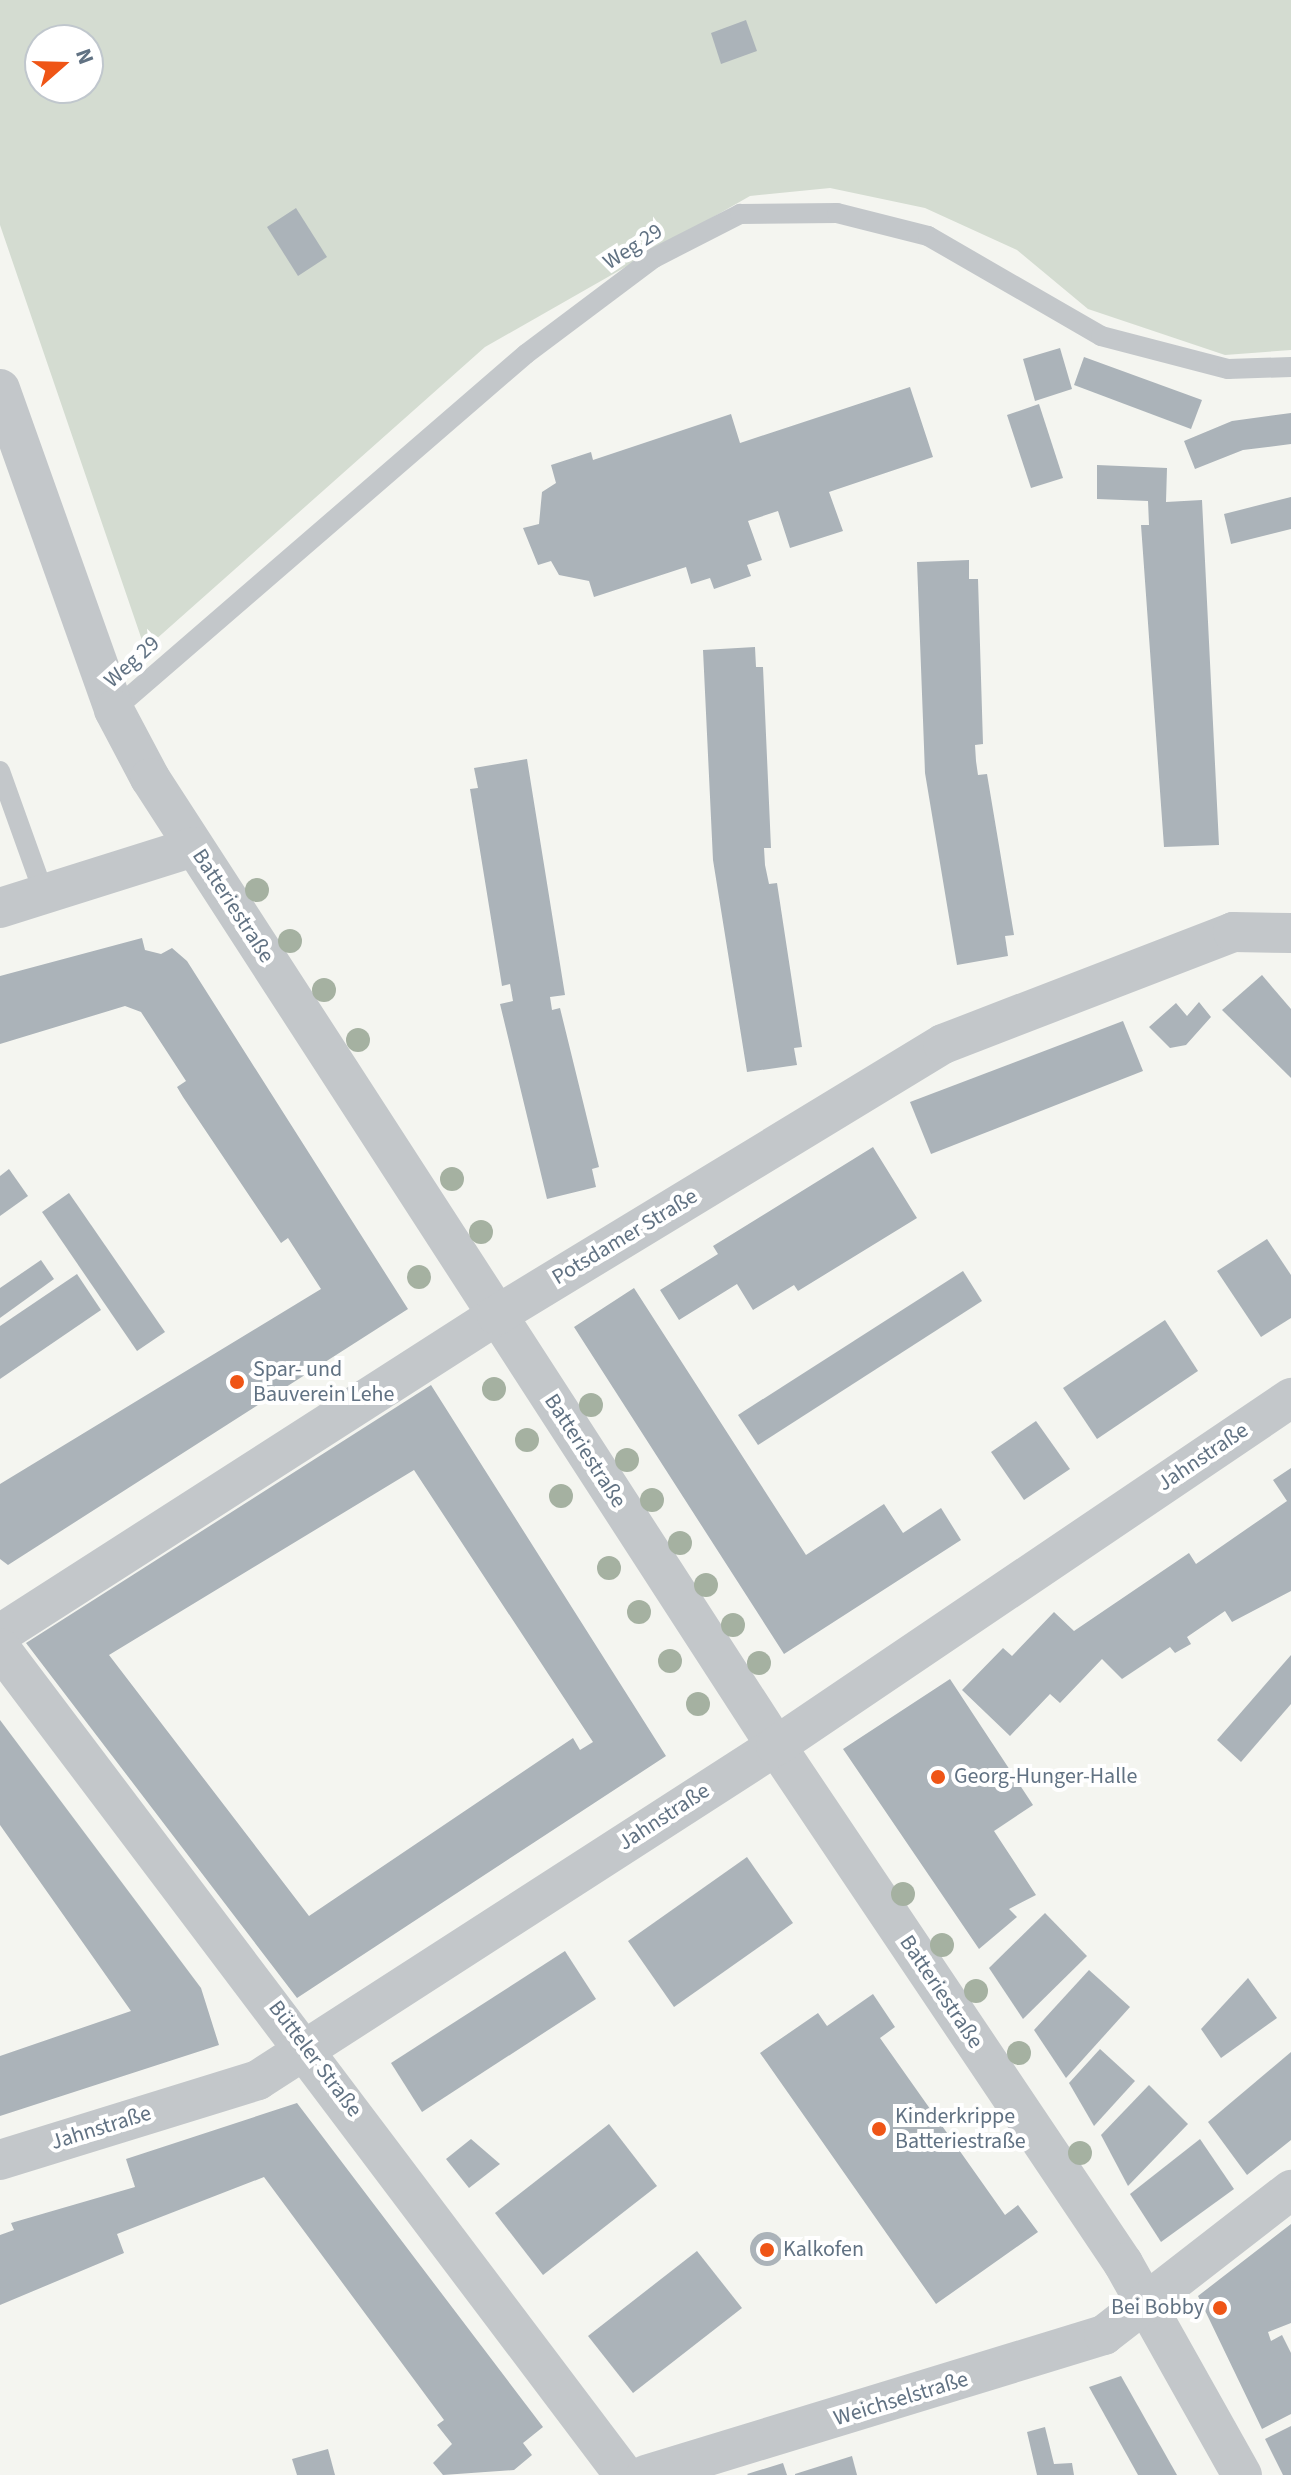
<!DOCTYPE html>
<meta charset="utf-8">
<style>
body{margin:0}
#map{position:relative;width:1291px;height:2475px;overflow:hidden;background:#f4f5f0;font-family:"Source Sans 3",sans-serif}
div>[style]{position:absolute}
.green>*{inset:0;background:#d4dcd1}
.building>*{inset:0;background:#abb3b9}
.round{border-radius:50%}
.lane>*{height:20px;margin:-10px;padding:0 10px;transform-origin:10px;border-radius:10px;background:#c3c7ca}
.street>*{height:40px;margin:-20px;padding:0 20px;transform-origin:20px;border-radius:20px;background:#c3c7ca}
.trees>*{width:24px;height:24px;margin:-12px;border-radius:50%;background:#a5b1a1}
.dots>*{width:22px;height:22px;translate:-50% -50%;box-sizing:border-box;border:4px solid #fff;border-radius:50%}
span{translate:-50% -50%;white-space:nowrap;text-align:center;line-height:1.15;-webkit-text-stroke:8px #fff;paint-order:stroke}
.street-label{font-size:22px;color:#617283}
.poi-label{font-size:22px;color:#617283}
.left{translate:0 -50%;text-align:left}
.right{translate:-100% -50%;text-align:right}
.north{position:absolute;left:24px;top:24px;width:80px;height:80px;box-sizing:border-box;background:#fff;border:2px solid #c0c7cd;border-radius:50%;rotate:70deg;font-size:22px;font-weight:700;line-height:32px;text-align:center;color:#617283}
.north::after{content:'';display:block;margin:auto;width:28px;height:36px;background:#ef5516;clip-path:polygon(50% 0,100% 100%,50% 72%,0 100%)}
</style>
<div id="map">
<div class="green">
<i style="clip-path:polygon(evenodd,0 0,1291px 0,1291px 350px,1225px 355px,1088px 309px,1017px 250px,925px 208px,830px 188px,750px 196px,485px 347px,145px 649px,0 225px,0 0,40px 40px,88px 40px,88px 88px,40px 88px,40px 40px)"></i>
</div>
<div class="building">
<i style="clip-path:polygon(746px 20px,757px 51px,721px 64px,711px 33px)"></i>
<i style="clip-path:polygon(296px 208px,327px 257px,298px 276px,267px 227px)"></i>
<i style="clip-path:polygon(1060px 348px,1072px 389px,1035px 401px,1023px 359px)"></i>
<i style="clip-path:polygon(1084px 357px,1202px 400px,1191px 429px,1074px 385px)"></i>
<i style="clip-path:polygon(910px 387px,933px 457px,829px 492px,843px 531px,790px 548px,778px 511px,748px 521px,762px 560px,747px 565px,751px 576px,714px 589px,710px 578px,691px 584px,686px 567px,594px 597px,589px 581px,559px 575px,551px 561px,538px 565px,523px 528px,539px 524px,542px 492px,556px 483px,551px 465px,591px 452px,593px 460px,731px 414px,740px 443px)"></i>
<i style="clip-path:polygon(1039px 404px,1063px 478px,1031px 488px,1007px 415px)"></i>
<i style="clip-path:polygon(1291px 413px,1291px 444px,1243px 450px,1195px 469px,1184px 441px,1232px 421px)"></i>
<i style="clip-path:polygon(1097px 465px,1167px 468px,1166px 502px,1202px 500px,1219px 845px,1164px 847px,1141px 525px,1149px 525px,1148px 501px,1097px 499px)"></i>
<i style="clip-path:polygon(1291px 497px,1291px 529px,1231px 544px,1224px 514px)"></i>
<i style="clip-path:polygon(969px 560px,969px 579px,978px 579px,983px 744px,975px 745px,976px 761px,978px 775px,987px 774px,1014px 935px,1005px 936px,1008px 956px,957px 965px,925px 773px,917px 562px)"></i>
<i style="clip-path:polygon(755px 647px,756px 667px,763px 667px,771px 848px,764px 848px,765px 865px,769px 884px,777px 883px,802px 1047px,794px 1048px,797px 1065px,747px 1072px,713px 860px,703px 650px)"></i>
<i style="clip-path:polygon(527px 759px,565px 995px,550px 997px,552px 1010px,560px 1008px,599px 1167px,592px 1169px,596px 1187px,547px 1199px,500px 1004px,513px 1001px,510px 984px,502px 986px,470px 789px,478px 788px,474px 768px)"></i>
<i style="clip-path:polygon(142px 938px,145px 950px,161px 954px,172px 948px,187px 961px,408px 1309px,8px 1565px,0 1559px,0 1484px,321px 1289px,288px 1238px,281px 1243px,183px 1097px,177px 1087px,186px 1081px,141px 1012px,125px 1006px,0 1044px,0 976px)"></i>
<i style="clip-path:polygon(1262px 975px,1291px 1009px,1291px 1078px,1222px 1010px)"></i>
<i style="clip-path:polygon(1199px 1002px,1211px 1017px,1186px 1045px,1170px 1048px,1149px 1027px,1176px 1003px,1187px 1016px)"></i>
<i style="clip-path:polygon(1123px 1021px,1143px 1071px,931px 1154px,910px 1102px)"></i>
<i style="clip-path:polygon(873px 1147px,917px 1218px,798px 1291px,794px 1285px,753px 1310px,737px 1284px,679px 1320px,660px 1290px,718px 1254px,713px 1246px)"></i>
<i style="clip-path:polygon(9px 1169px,28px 1196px,0 1216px,0 1176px)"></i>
<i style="clip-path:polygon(69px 1193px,165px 1332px,137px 1351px,42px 1212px)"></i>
<i style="clip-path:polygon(1267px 1239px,1291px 1275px,1291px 1318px,1261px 1337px,1217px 1271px)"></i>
<i style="clip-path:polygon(41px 1260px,54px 1279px,0 1318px,0 1288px)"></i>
<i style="clip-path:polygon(963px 1271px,982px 1301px,758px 1445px,738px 1415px)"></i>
<i style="clip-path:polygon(77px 1274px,101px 1310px,0 1379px,0 1326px)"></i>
<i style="clip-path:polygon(634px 1288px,806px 1555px,884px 1504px,903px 1533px,941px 1508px,961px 1540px,784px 1654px,574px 1327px)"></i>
<i style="clip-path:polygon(1165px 1320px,1198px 1371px,1097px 1439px,1063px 1388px)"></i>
<i style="clip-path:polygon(evenodd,431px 1385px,666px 1756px,297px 1998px,26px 1643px,431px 1385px,414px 1470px,593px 1742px,580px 1750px,573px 1738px,309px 1916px,109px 1655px,414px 1470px)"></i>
<i style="clip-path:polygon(1036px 1421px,1070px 1469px,1024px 1500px,991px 1452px)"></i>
<i style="clip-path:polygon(1291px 1468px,1291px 1591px,1232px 1622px,1225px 1611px,1187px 1637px,1191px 1644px,1175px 1653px,1170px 1647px,1122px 1679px,1102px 1659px,1060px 1703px,1050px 1694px,1010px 1736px,962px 1690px,1003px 1648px,1012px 1656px,1054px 1612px,1074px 1631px,1189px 1553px,1196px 1564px,1287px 1501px,1273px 1480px)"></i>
<i style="clip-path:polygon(1291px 1655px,1291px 1704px,1241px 1762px,1217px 1740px)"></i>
<i style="clip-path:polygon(950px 1679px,1033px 1805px,994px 1831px,1036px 1895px,1009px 1909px,1017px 1917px,979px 1949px,843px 1749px)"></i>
<i style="clip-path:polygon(0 1720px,201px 1988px,219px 2045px,0 2116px,0 2056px,131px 2011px,0 1825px)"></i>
<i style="clip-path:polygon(747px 1857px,793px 1923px,674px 2007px,628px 1941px)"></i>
<i style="clip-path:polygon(1045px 1913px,1087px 1956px,1023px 2019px,989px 1968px)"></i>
<i style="clip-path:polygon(565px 1951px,596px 1999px,422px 2112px,391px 2063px)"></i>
<i style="clip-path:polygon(1089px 1970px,1130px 2007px,1066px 2078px,1034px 2030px)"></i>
<i style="clip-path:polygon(1248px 1978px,1277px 2018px,1221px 2058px,1201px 2029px)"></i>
<i style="clip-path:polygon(873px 1994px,895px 2027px,880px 2038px,1005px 2215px,1018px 2205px,1038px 2232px,936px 2304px,760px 2053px,818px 2013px,827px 2026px)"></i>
<i style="clip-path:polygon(1100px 2049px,1135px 2081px,1094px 2126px,1069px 2083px)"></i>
<i style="clip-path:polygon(1291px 2052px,1291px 2140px,1247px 2175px,1208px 2122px)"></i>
<i style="clip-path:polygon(1149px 2085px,1188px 2124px,1128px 2186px,1101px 2135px)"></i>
<i style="clip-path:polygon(297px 2103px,543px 2427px,523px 2443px,532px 2455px,514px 2470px,443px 2475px,433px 2463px,452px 2444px,437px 2425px,444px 2420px,264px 2177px,117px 2234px,124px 2253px,0 2305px,0 2235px,14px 2230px,11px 2223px,135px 2187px,126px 2159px)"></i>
<i style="clip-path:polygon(609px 2124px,657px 2186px,543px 2275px,495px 2213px)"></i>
<i style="clip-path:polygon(471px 2139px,500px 2164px,469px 2188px,446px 2159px)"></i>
<i style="clip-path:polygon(1200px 2139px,1234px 2189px,1161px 2242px,1130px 2194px)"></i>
<i style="clip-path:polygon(1291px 2224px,1291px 2323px,1268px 2332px,1271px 2341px,1282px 2335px,1291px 2353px,1291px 2414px,1262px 2429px,1198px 2296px)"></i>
<i class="round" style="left:750px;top:2232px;width:34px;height:34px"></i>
<i style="clip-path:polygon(697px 2251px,742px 2308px,633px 2393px,588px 2336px)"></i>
<i style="clip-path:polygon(1121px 2376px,1177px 2475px,1138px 2475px,1089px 2387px)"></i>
<i style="clip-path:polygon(1291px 2426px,1291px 2475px,1283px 2475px,1265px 2439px)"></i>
<i style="clip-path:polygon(1045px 2427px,1054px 2464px,1072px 2463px,1074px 2475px,1037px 2475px,1027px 2432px)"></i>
<i style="clip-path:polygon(328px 2449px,335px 2475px,297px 2475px,292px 2459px)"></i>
<i style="clip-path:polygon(852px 2456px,857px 2475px,795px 2475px,795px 2474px)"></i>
<i style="clip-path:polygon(783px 2463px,787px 2475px,748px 2475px,747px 2474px)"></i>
</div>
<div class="lane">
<i style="left:114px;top:710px;width:544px;rotate:-40.83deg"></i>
<i style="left:526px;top:354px;width:160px;rotate:-36.9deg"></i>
<i style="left:654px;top:258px;width:97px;rotate:-27.1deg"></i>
<i style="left:740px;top:214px;width:97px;rotate:-0.6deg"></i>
<i style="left:837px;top:213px;width:94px;rotate:14.2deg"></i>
<i style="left:928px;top:236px;width:200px;rotate:30deg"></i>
<i style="left:1101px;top:336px;width:131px;rotate:14.6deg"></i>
<i style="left:1228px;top:369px;width:63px;rotate:-1.8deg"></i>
<i style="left:0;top:771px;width:131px;rotate:70.3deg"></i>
</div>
<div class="street">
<i style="left:0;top:389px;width:341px;rotate:70.4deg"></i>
<i style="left:114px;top:710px;width:77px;rotate:62.1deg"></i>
<i style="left:150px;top:778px;width:1153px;rotate:57.11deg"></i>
<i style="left:776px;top:1746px;width:623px;rotate:56.13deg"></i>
<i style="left:1123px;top:2263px;width:243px;rotate:60.7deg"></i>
<i style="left:0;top:908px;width:203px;rotate:-17.5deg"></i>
<i style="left:0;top:1634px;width:591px;rotate:-32.69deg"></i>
<i style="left:497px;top:1315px;width:522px;rotate:-31.28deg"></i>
<i style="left:943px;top:1044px;width:311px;rotate:-21.1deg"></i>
<i style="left:1233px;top:932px;width:58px;rotate:1deg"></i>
<i style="left:0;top:1648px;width:1036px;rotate:52.96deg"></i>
<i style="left:0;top:2160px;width:270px;rotate:-17.2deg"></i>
<i style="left:258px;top:2080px;width:616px;rotate:-32.81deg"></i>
<i style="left:776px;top:1746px;width:622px;rotate:-34.05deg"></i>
<i style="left:646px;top:2475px;width:479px;rotate:-17deg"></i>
<i style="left:1104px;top:2335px;width:237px;rotate:-37.8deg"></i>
</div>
<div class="trees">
<i style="left:257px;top:890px"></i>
<i style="left:290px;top:941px"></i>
<i style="left:324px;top:990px"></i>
<i style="left:358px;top:1040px"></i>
<i style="left:452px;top:1179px"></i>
<i style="left:481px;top:1232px"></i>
<i style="left:419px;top:1277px"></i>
<i style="left:494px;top:1389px"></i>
<i style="left:591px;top:1405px"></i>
<i style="left:527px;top:1440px"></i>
<i style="left:627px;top:1460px"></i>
<i style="left:561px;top:1496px"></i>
<i style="left:652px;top:1500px"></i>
<i style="left:680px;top:1543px"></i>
<i style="left:609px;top:1568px"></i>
<i style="left:706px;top:1585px"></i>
<i style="left:639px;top:1612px"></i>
<i style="left:733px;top:1625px"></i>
<i style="left:670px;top:1661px"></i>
<i style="left:759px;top:1663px"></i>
<i style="left:698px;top:1704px"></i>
<i style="left:903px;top:1894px"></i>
<i style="left:942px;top:1945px"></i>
<i style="left:976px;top:1991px"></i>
<i style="left:1019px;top:2053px"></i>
<i style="left:1080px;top:2153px"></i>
</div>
<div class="dots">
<i style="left:237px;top:1382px;background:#ef5516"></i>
<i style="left:938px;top:1777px;background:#ef5516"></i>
<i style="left:879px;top:2129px;background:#ef5516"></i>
<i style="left:767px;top:2250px;background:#ef5516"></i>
<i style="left:1220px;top:2308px;background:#ef5516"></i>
</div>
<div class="street-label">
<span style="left:633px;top:247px;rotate:-33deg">Weg 29</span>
<span style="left:132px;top:662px;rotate:-42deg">Weg 29</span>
<span style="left:233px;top:906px;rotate:57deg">Batteriestraße</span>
<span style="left:625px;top:1237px;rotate:-31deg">Potsdamer Straße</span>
<span style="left:585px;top:1451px;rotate:57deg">Batteriestraße</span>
<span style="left:1203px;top:1457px;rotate:-34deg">Jahnstraße</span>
<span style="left:664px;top:1817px;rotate:-33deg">Jahnstraße</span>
<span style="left:941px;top:1992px;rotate:56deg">Batteriestraße</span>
<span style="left:315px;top:2059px;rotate:53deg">Bütteler Straße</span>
<span style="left:101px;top:2128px;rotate:-17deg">Jahnstraße</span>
<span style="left:901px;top:2399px;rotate:-17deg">Weichselstraße</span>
</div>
<div class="poi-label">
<span class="left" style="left:253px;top:1382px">Spar- und<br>Bauverein Lehe</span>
<span class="left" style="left:954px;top:1777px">Georg-Hunger-Halle</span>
<span class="left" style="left:895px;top:2129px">Kinderkrippe<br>Batteriestraße</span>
<span class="left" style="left:783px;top:2250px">Kalkofen</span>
<span class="right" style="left:1204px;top:2308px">Bei Bobby</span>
</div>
<div class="north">N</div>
</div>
